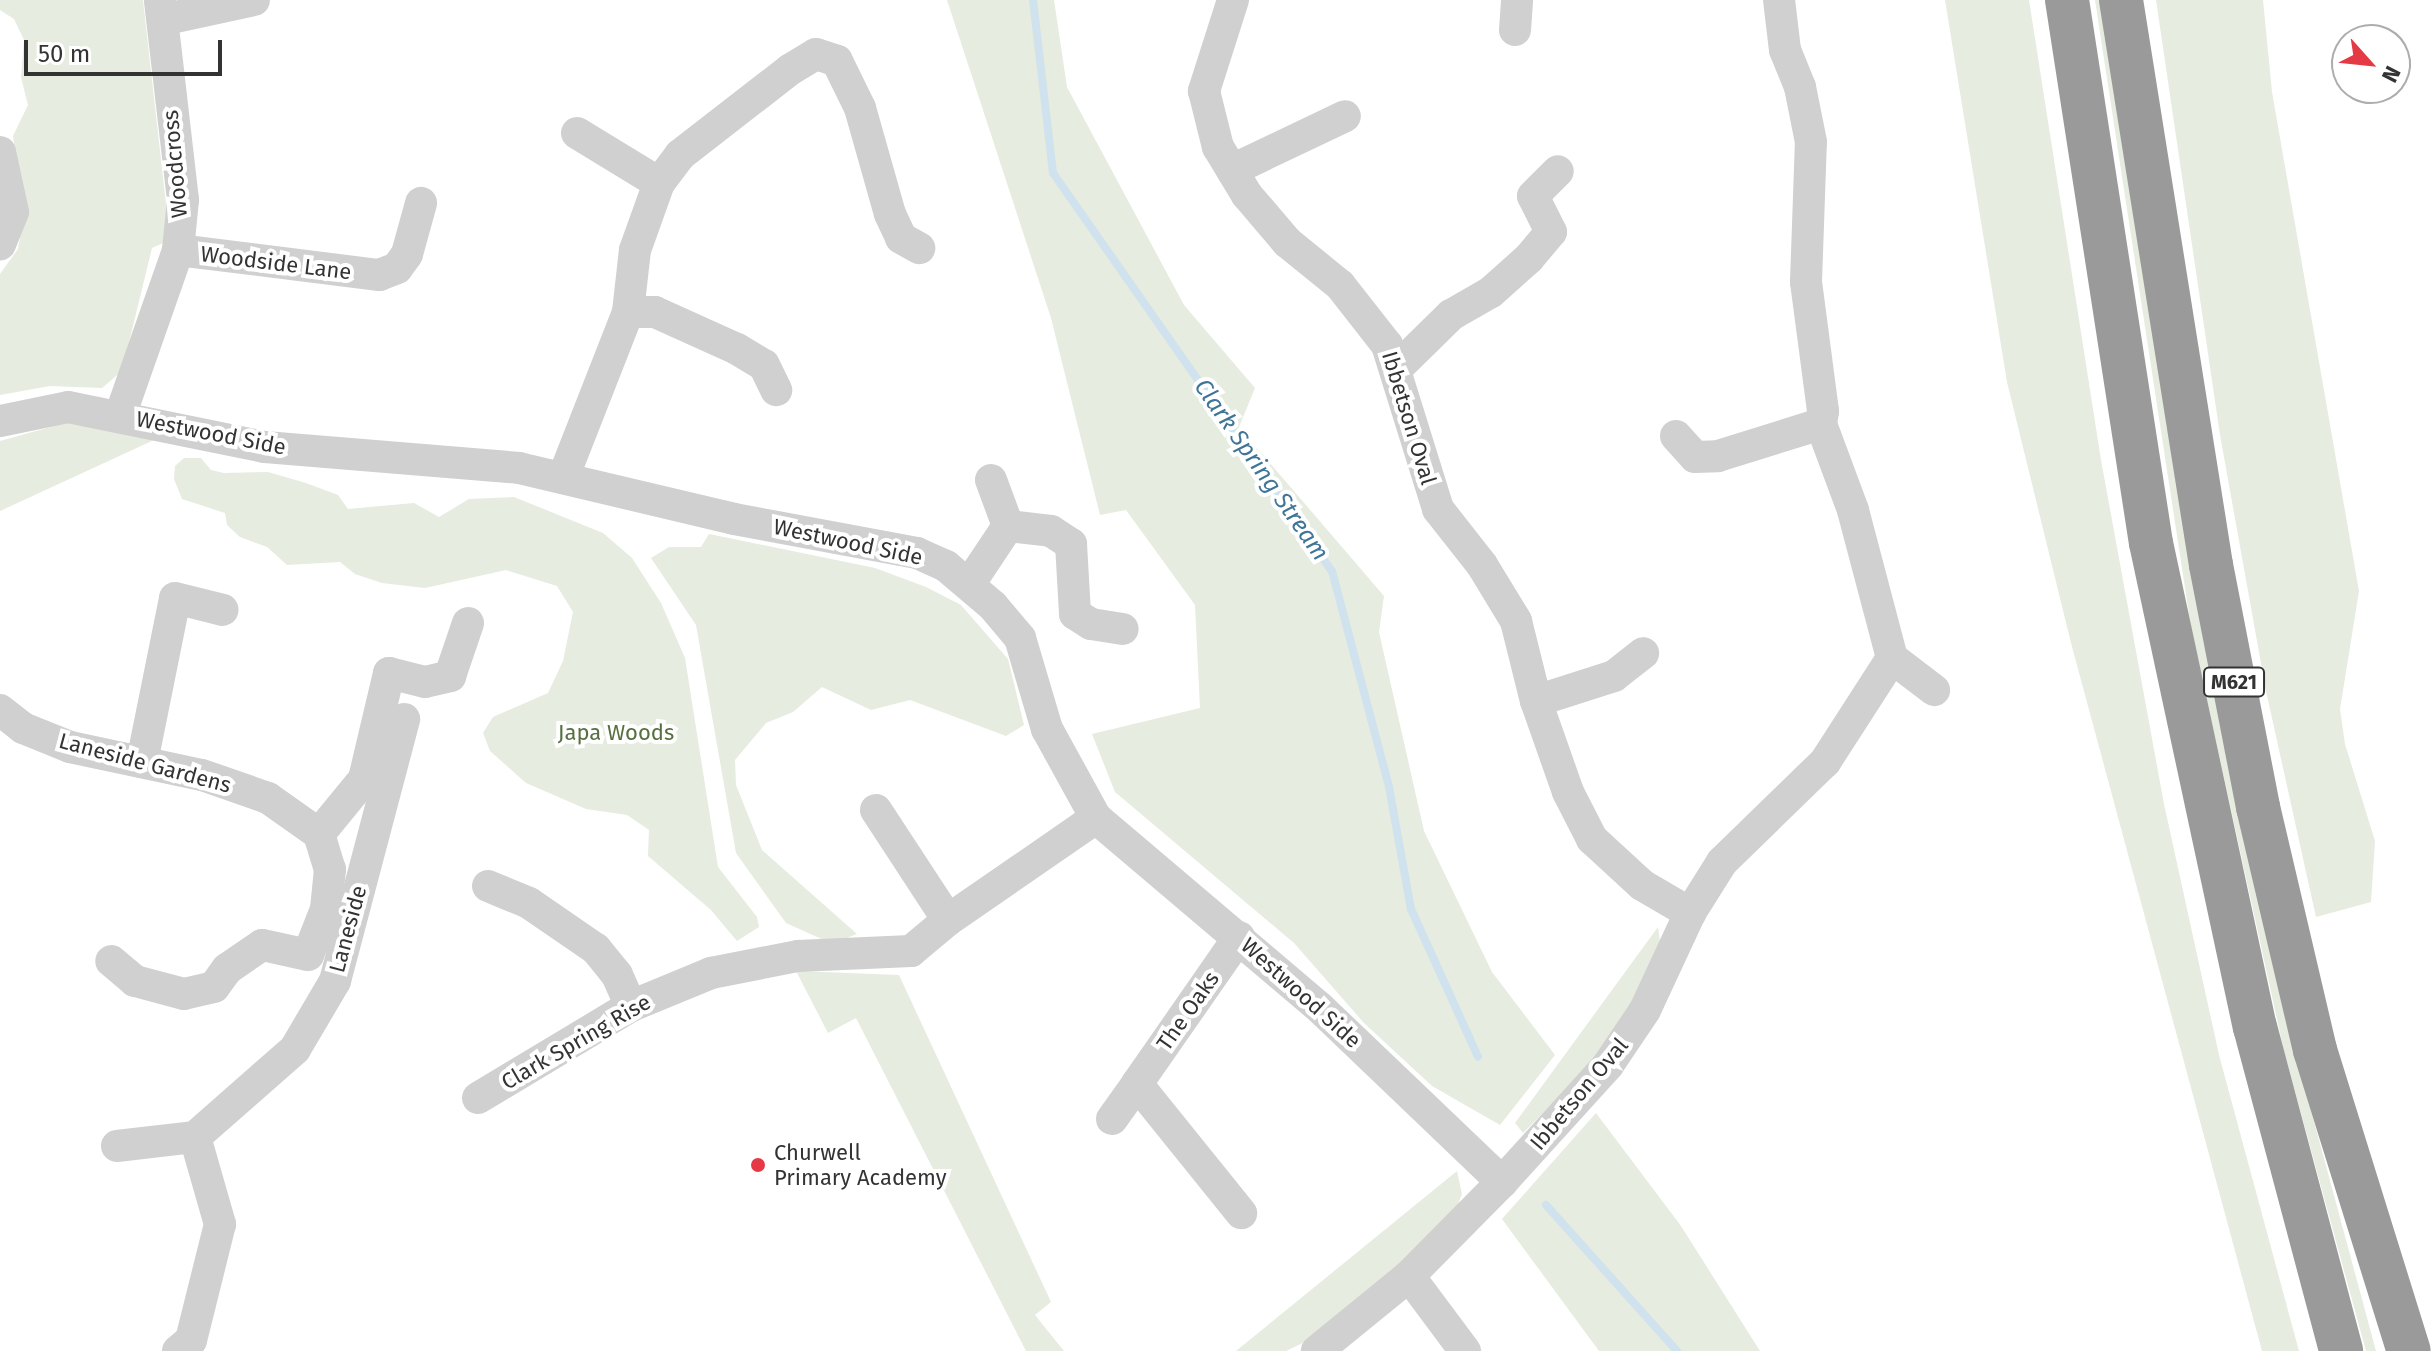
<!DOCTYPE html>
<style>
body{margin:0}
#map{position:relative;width:2435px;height:1351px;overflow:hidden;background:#fff;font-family:"Fira Sans",sans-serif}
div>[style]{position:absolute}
.green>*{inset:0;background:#e6ecdf}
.stream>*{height:8px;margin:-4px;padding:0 4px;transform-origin:4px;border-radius:4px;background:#cfe2ee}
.minor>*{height:32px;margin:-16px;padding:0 16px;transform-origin:16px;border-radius:16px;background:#d0d0d0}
.highway>*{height:44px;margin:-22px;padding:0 22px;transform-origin:22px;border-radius:22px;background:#9a9a9a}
.dots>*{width:22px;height:22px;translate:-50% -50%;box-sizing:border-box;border:4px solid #fff;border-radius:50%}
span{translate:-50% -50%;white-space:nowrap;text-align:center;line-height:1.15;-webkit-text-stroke:8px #fff;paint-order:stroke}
.shield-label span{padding:2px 6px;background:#fff;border:2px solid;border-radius:6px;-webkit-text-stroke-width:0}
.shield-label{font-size:20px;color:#333;font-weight:700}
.street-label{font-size:22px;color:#333}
.park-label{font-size:22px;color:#56703f}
.poi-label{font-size:22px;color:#333}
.left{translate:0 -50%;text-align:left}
.water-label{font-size:24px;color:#3f7597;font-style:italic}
.north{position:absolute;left:2331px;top:24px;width:80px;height:80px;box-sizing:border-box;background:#fff;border:2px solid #adadad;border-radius:50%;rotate:117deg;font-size:22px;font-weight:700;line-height:32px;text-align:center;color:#333}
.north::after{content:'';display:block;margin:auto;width:28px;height:36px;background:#e63946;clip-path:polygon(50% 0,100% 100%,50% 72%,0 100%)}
.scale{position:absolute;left:24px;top:40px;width:198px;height:36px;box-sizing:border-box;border:4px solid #333;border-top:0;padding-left:10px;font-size:24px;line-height:28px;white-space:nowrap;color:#333;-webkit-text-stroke:6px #fff;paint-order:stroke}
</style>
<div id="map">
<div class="green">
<i style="clip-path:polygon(0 0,143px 0,170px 240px,152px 248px,122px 371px,102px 388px,50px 386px,0 395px,0 274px,18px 249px,24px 215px,13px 136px,28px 105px,21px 77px,24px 40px,14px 19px,0 10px)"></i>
<i style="clip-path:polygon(947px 0,1054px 0,1067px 87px,1184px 305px,1255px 388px,1239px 427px,1384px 596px,1379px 632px,1424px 831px,1492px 972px,1555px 1055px,1500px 1125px,1432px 1086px,1364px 1023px,1294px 943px,1115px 792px,1092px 734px,1200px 708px,1195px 605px,1126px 510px,1100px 515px,1051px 318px)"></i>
<i style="clip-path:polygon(1945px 0,2029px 0,2101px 460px,2164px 804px,2219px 1055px,2299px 1351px,2262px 1351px,2071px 643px,2007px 382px)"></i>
<i style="clip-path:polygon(2095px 0,2106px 0,2295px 1051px,2376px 1351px,2366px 1351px,2284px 1051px,2191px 627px)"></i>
<i style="clip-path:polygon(2156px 0,2263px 0,2272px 92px,2359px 591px,2340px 709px,2345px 744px,2375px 841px,2371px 902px,2316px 917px,2266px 691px,2220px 435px)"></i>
<i style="clip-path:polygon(72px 421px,154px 440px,0 511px,0 441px)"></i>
<i style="clip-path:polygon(184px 458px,201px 458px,211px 470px,224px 473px,268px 472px,306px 483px,338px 495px,348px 509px,414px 503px,439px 517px,469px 499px,514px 497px,603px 533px,632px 558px,661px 603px,685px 658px,718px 867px,757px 917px,759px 927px,737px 941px,711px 910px,648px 856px,649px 830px,627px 815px,586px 809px,526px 783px,490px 751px,483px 733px,493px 717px,548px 693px,563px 661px,573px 612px,557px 586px,506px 570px,425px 588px,382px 583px,355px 574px,340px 562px,287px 565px,267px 547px,240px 537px,227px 525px,225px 513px,182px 499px,174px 479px,175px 466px)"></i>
<i style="clip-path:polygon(709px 534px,875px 568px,926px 587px,961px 605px,1008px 659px,1024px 725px,1006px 736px,910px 700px,871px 710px,822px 687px,793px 712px,766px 723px,735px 760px,736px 785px,762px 850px,857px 934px,839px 941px,826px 941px,786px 923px,736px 853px,696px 625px,651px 558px,669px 547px,701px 547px)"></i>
<i style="clip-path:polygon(1658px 927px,1661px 949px,1646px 981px,1587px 1069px,1523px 1133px,1515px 1123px)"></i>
<i style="clip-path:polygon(796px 971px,899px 975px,1051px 1302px,1035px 1315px,1064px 1351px,1026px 1351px,856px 1018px,828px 1033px)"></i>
<i style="clip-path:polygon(1596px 1113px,1681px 1226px,1760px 1351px,1599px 1351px,1502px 1219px)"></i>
<i style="clip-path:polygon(1457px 1171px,1462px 1194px,1457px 1207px,1365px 1301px,1321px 1334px,1286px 1351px,1236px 1351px)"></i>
</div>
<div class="stream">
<i style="left:1033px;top:0;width:174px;rotate:83.4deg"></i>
<i style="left:1053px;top:173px;width:486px;rotate:55deg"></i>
<i style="left:1332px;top:571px;width:223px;rotate:75.2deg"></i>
<i style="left:1389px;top:787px;width:124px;rotate:79.8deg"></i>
<i style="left:1411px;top:909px;width:162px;rotate:65.6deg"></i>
<i style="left:1546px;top:1205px;width:196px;rotate:48.1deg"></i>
</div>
<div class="minor">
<i style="left:1233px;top:0;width:96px;rotate:107.7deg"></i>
<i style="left:1204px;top:91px;width:58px;rotate:76deg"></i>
<i style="left:1218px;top:147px;width:56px;rotate:58.9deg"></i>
<i style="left:1247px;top:195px;width:62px;rotate:49.6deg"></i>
<i style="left:1287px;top:242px;width:68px;rotate:39.1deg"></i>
<i style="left:1340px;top:285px;width:76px;rotate:51.9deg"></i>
<i style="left:1387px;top:345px;width:172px;rotate:72.7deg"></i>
<i style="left:1438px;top:509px;width:71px;rotate:51.8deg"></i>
<i style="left:1482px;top:565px;width:66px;rotate:58.7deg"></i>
<i style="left:1516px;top:621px;width:82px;rotate:76deg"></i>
<i style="left:1536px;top:701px;width:96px;rotate:70.6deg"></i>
<i style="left:1568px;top:792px;width:53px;rotate:62.9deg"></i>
<i style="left:1592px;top:839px;width:68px;rotate:42.6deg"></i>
<i style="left:1642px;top:885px;width:56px;rotate:30.3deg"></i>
<i style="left:166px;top:19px;width:90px;rotate:-12.2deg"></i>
<i style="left:1515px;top:30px;width:30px;rotate:-86deg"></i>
<i style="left:577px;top:133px;width:96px;rotate:31.4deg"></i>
<i style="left:0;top:152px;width:61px;rotate:77.8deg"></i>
<i style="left:13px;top:212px;width:35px;rotate:112deg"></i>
<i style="left:1232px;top:170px;width:125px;rotate:-25.5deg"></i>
<i style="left:178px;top:250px;width:203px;rotate:7.1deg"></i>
<i style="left:379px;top:275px;width:19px;rotate:-21deg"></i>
<i style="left:397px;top:268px;width:17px;rotate:-54deg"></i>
<i style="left:407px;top:254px;width:53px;rotate:-74.6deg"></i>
<i style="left:628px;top:312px;width:27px"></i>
<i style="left:655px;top:312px;width:90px;rotate:24.3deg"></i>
<i style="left:737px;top:349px;width:31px;rotate:31deg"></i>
<i style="left:764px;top:365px;width:28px;rotate:64deg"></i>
<i style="left:1397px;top:368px;width:76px;rotate:-44.5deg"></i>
<i style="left:1451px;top:315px;width:46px;rotate:-29.9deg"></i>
<i style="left:1491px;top:292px;width:51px;rotate:-41.8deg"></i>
<i style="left:1529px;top:258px;width:34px;rotate:-50deg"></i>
<i style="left:1551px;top:232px;width:40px;rotate:-116.6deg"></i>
<i style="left:1533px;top:196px;width:35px;rotate:-45deg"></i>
<i style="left:120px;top:416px;width:176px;rotate:-70.7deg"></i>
<i style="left:178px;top:250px;width:50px;rotate:-84.3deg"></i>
<i style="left:183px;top:200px;width:201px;rotate:-96.6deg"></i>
<i style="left:0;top:421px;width:69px;rotate:-11.6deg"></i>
<i style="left:68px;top:407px;width:201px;rotate:11.5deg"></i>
<i style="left:265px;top:447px;width:255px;rotate:4.7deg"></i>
<i style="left:519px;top:468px;width:221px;rotate:13.3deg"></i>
<i style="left:734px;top:519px;width:186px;rotate:10.5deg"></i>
<i style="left:917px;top:553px;width:32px;rotate:24deg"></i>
<i style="left:946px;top:566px;width:62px;rotate:40.4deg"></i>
<i style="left:993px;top:606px;width:42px;rotate:49.8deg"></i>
<i style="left:1020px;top:638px;width:95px;rotate:73.5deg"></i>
<i style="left:1047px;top:729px;width:102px;rotate:61.2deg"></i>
<i style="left:1096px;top:818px;width:294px;rotate:40.3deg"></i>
<i style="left:1320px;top:1008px;width:252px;rotate:43.7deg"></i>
<i style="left:1502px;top:1182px;width:132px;rotate:134.7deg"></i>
<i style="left:1409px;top:1276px;width:119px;rotate:140.8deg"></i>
<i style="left:1676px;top:436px;width:28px;rotate:48deg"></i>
<i style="left:1695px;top:457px;width:23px;rotate:-2deg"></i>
<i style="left:1718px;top:456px;width:108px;rotate:-17.3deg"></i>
<i style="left:563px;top:478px;width:178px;rotate:-68.6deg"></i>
<i style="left:628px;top:312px;width:62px;rotate:-83.6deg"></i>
<i style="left:635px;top:250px;width:71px;rotate:-70.3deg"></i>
<i style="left:659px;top:183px;width:35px;rotate:-53deg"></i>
<i style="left:680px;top:155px;width:140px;rotate:-37.8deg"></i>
<i style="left:791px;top:69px;width:29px;rotate:-31deg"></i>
<i style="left:816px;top:54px;width:22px;rotate:18deg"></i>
<i style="left:837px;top:61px;width:52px;rotate:63.9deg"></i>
<i style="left:860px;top:108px;width:110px;rotate:74.2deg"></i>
<i style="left:890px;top:214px;width:26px;rotate:65deg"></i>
<i style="left:901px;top:238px;width:21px;rotate:29deg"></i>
<i style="left:991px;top:480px;width:49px;rotate:69.7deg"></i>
<i style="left:970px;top:583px;width:69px;rotate:-56.3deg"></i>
<i style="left:1008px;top:526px;width:43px;rotate:6.6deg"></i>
<i style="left:1051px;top:531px;width:24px;rotate:33deg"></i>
<i style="left:1071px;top:544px;width:70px;rotate:86.7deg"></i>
<i style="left:1075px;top:614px;width:19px;rotate:32deg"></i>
<i style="left:1091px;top:624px;width:32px;rotate:9deg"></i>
<i style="left:1892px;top:658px;width:53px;rotate:37.3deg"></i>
<i style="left:1536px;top:701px;width:82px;rotate:-17.8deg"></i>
<i style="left:1614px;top:676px;width:37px;rotate:-38deg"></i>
<i style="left:0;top:710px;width:29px;rotate:38deg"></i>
<i style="left:23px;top:728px;width:51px;rotate:22deg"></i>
<i style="left:70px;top:747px;width:135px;rotate:12deg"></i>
<i style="left:202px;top:775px;width:70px;rotate:19.2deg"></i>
<i style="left:268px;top:798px;width:62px;rotate:35.2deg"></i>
<i style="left:319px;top:834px;width:37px;rotate:73deg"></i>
<i style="left:330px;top:869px;width:40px;rotate:95.7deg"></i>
<i style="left:326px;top:909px;width:49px;rotate:111.4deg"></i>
<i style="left:308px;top:955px;width:47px;rotate:-167.7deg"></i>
<i style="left:262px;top:945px;width:42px;rotate:145.6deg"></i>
<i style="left:227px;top:969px;width:22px;rotate:126deg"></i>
<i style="left:214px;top:987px;width:31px;rotate:167deg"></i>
<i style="left:184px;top:994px;width:51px;rotate:-165.1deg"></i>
<i style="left:135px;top:981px;width:31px;rotate:-140deg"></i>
<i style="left:142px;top:762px;width:167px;rotate:-78.6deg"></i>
<i style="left:175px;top:598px;width:49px;rotate:14deg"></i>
<i style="left:876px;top:810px;width:131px;rotate:56.8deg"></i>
<i style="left:319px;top:834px;width:71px;rotate:-50.7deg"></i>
<i style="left:364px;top:779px;width:109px;rotate:-76.7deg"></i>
<i style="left:389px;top:673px;width:37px;rotate:14deg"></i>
<i style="left:425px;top:682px;width:26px;rotate:-13deg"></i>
<i style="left:450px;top:676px;width:56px;rotate:-71.2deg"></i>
<i style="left:488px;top:886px;width:44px;rotate:22.5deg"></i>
<i style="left:529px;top:903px;width:81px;rotate:34.5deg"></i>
<i style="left:596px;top:949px;width:33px;rotate:51deg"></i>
<i style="left:617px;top:975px;width:34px;rotate:66deg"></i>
<i style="left:1239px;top:937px;width:179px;rotate:124.8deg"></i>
<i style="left:1137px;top:1084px;width:166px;rotate:51.1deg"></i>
<i style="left:478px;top:1098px;width:179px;rotate:-31deg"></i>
<i style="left:631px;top:1006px;width:87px;rotate:-22.4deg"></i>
<i style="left:711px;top:973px;width:89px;rotate:-11.1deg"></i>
<i style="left:798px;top:956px;width:113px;rotate:-2.5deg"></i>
<i style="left:911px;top:951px;width:48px;rotate:-40deg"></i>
<i style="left:948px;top:920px;width:180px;rotate:-34.6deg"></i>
<i style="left:1112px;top:1119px;width:43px;rotate:-54.5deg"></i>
<i style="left:195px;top:1137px;width:133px;rotate:-41.3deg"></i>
<i style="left:295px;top:1049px;width:79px;rotate:-59.5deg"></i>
<i style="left:335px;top:981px;width:271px;rotate:-75.2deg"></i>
<i style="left:117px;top:1146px;width:79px;rotate:-6.6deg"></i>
<i style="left:195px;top:1137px;width:91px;rotate:74deg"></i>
<i style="left:220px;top:1224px;width:120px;rotate:104deg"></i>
<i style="left:191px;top:1340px;width:17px;rotate:140deg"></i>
<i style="left:1502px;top:1182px;width:158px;rotate:-47.8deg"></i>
<i style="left:1608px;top:1065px;width:66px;rotate:-56.1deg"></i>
<i style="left:1645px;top:1010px;width:107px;rotate:-65.1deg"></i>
<i style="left:1690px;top:913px;width:60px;rotate:-57.9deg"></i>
<i style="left:1722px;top:862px;width:144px;rotate:-44.2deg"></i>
<i style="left:1825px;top:762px;width:124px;rotate:-57.2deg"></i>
<i style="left:1892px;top:658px;width:153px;rotate:-104.8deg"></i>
<i style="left:1853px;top:510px;width:92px;rotate:-110.4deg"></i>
<i style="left:1821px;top:424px;width:13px;rotate:-81deg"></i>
<i style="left:1823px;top:411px;width:130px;rotate:-97.5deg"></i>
<i style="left:1806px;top:282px;width:140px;rotate:-88deg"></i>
<i style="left:1811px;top:142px;width:56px;rotate:-101.3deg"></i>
<i style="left:1800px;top:87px;width:40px;rotate:-112deg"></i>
<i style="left:1785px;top:50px;width:50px;rotate:-96.8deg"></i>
<i style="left:1409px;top:1276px;width:94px;rotate:53.3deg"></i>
</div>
<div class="highway">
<i style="left:2067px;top:0;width:549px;rotate:81.21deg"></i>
<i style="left:2151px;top:543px;width:495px;rotate:77.9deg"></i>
<i style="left:2255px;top:1027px;width:335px;rotate:75.1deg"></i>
<i style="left:2121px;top:0;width:572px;rotate:80.95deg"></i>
<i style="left:2211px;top:565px;width:247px;rotate:79deg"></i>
<i style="left:2258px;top:807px;width:250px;rotate:76.8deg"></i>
<i style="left:2315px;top:1050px;width:315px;rotate:72.7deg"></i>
</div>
<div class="dots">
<i style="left:758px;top:1165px;background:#e63946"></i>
</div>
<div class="shield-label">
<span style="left:2234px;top:682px">M621</span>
</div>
<div class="street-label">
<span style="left:175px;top:164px;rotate:-95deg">Woodcross</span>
<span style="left:276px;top:263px;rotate:7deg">Woodside Lane</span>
<span style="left:1409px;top:418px;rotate:73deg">Ibbetson Oval</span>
<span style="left:211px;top:433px;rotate:11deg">Westwood Side</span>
<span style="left:848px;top:542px;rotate:12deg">Westwood Side</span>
<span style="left:145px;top:763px;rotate:15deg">Laneside Gardens</span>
<span style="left:348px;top:929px;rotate:-75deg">Laneside</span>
<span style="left:1301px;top:993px;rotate:42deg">Westwood Side</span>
<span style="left:1188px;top:1011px;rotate:-55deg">The Oaks</span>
<span style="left:576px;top:1042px;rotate:-30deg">Clark Spring Rise</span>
<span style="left:1579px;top:1094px;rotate:-50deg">Ibbetson Oval</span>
</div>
<div class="park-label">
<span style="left:616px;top:733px">Japa Woods</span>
</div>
<div class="poi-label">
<span class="left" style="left:774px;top:1165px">Churwell<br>Primary Academy</span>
</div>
<div class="water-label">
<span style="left:1261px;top:470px;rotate:55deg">Clark Spring Stream</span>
</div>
<div class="north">N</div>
<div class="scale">50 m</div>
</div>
